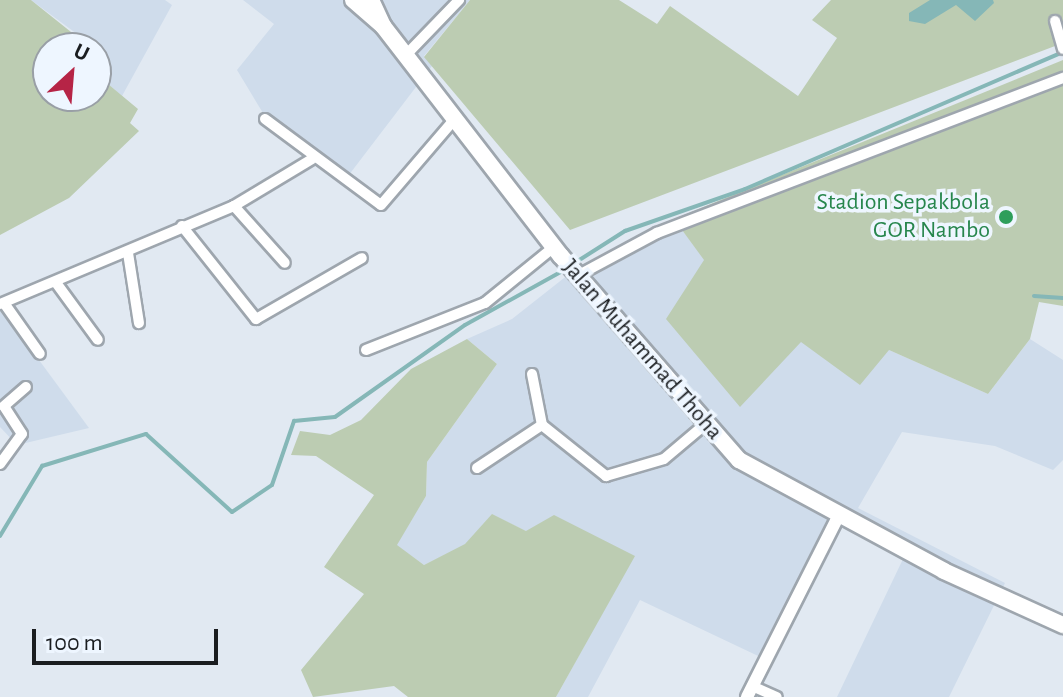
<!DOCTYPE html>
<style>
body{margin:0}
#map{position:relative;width:1063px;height:697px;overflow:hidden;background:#e1e9f2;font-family:"Alegreya Sans",sans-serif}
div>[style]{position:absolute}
.built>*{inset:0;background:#cfdceb}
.green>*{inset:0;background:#bcccb2}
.water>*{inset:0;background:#85b7b7}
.stream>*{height:4px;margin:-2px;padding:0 2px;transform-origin:2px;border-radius:2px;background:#85b7b7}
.roads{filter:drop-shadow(2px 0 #9ea6ae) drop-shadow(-2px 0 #9ea6ae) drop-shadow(0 2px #9ea6ae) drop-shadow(0 -2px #9ea6ae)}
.minor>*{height:10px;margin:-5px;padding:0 5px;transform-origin:5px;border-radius:5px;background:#fff}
.tertiary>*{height:12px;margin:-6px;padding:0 6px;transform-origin:6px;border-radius:6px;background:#fff}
.primary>*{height:16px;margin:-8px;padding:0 8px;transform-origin:8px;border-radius:8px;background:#fff}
.dots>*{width:22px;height:22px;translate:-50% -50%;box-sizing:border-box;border:4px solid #eef6ff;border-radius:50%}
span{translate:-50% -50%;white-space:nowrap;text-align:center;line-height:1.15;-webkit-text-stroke:7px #eef6ff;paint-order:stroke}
.leisure-label{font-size:24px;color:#27864d}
.right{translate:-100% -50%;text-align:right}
.street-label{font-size:24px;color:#1a1d20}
.north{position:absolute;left:32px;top:32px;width:80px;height:80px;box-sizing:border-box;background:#eef6ff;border:2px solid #999fa6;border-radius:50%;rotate:26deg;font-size:22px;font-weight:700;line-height:32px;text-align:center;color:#1a1d20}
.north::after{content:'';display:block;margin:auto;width:28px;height:36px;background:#b62446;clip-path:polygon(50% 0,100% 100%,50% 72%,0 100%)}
.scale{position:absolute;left:32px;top:629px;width:186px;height:36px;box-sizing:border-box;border:4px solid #1a1d20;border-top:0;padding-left:10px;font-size:24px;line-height:28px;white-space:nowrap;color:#1a1d20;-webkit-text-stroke:6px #eef6ff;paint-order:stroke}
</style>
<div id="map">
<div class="built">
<i style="clip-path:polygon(31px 0,165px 0,172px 5px,122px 96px,96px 74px,96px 48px)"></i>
<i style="clip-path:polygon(243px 0,470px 0,424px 56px,432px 66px,342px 184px,266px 118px,237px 70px,274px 24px)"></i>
<i style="clip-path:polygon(674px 219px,704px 259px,801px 341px,889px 350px,988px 394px,1030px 339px,1063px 360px,1063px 460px,1053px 470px,995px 446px,902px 432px,858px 508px,1005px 583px,949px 697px,837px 697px,903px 559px,839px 525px,769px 661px,640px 600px,588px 697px,556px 697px,634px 556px,526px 531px,492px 515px,465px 545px,424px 565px,396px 545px,426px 496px,427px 462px,497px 364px,467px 339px,512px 319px,578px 267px)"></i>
<i style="clip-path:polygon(0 307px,89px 428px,17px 445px,0 427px)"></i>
</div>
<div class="green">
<i style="clip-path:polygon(0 0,31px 0,91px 48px,48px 48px,48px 96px,96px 96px,96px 74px,138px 109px,130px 123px,139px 131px,69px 198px,0 235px)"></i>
<i style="clip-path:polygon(470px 0,619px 0,657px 24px,670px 6px,798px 96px,837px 38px,812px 20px,831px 0,1063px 0,1063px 43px,570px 230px,424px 57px)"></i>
<i style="clip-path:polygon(1063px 60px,1063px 306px,1039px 302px,1030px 339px,988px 394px,889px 350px,860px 385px,801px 342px,740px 407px,666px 319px,704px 260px,674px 219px)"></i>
<i style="clip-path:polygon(467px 339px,497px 364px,427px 462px,426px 496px,397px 545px,424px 565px,465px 544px,492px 514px,526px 531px,554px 515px,635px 556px,556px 697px,408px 697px,394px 686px,313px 697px,301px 670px,364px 594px,324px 567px,374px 495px,316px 456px,291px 455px,300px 431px,330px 435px,361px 420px,411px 369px)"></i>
</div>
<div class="water">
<i style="clip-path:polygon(930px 0,993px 0,994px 3px,975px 21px,956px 5px,925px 24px,909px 21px,909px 13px)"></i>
</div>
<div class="stream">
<i style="left:573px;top:264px;width:62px;rotate:-32.4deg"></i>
<i style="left:625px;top:231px;width:127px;rotate:-19.3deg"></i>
<i style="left:745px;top:189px;width:346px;rotate:-23.3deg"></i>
<i style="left:1034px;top:296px;width:29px;rotate:4deg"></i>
<i style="left:0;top:536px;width:82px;rotate:-59deg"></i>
<i style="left:42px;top:466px;width:109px;rotate:-17.1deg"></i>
<i style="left:146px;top:434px;width:116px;rotate:42.2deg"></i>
<i style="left:232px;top:512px;width:48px;rotate:-34deg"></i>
<i style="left:272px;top:485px;width:68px;rotate:-71deg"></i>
<i style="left:294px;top:421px;width:41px;rotate:-5.6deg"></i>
<i style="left:335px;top:417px;width:159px;rotate:-35.3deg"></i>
<i style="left:465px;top:325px;width:115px;rotate:-29deg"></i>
</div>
<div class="roads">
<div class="minor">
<i style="left:1055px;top:21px;width:29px;rotate:74deg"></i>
<i style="left:405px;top:56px;width:78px;rotate:-46deg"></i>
<i style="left:265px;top:119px;width:144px;rotate:36.6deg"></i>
<i style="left:381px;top:205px;width:111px;rotate:-49.4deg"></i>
<i style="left:234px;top:206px;width:76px;rotate:48.2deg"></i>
<i style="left:182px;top:226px;width:119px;rotate:51.5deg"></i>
<i style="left:256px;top:319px;width:122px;rotate:-29.9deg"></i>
<i style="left:128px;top:253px;width:71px;rotate:81.1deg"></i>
<i style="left:577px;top:276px;width:91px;rotate:-28.3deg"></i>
<i style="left:657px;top:233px;width:435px;rotate:-20.9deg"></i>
<i style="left:57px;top:284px;width:69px;rotate:53.8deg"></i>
<i style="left:4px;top:303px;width:62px;rotate:54.8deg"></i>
<i style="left:0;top:304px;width:254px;rotate:-22.7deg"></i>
<i style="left:234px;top:206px;width:91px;rotate:-31.1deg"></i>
<i style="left:366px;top:350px;width:128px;rotate:-21.6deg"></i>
<i style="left:485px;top:303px;width:89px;rotate:-39.1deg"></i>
<i style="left:532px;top:374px;width:52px;rotate:78.9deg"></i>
<i style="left:542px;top:425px;width:82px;rotate:38.6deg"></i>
<i style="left:606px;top:476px;width:60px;rotate:-16.3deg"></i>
<i style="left:664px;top:459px;width:51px;rotate:-40.2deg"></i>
<i style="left:0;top:464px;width:37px;rotate:-54deg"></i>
<i style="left:22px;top:434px;width:33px;rotate:-123deg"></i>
<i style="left:4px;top:406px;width:29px;rotate:-41deg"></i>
<i style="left:477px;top:468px;width:78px;rotate:-33.5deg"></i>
<i style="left:752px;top:686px;width:27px;rotate:24deg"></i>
</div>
<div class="tertiary">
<i style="left:747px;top:697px;width:202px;rotate:-63.2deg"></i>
</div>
<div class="primary">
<i style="left:353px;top:0;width:40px;rotate:41deg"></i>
<i style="left:383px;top:26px;width:291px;rotate:52.3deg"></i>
<i style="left:561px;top:256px;width:271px;rotate:48.9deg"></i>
<i style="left:739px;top:460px;width:233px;rotate:28.4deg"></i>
<i style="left:944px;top:571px;width:131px;rotate:24.4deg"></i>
<i style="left:371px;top:0;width:29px;rotate:65deg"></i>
</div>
</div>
<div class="dots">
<i style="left:1006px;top:217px;background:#2e9e5b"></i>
</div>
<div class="leisure-label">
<span class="right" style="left:990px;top:217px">Stadion Sepakbola<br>GOR Nambo</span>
</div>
<div class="street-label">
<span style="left:642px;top:350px;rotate:49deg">Jalan Muhammad Thoha</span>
</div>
<div class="north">U</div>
<div class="scale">100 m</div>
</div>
